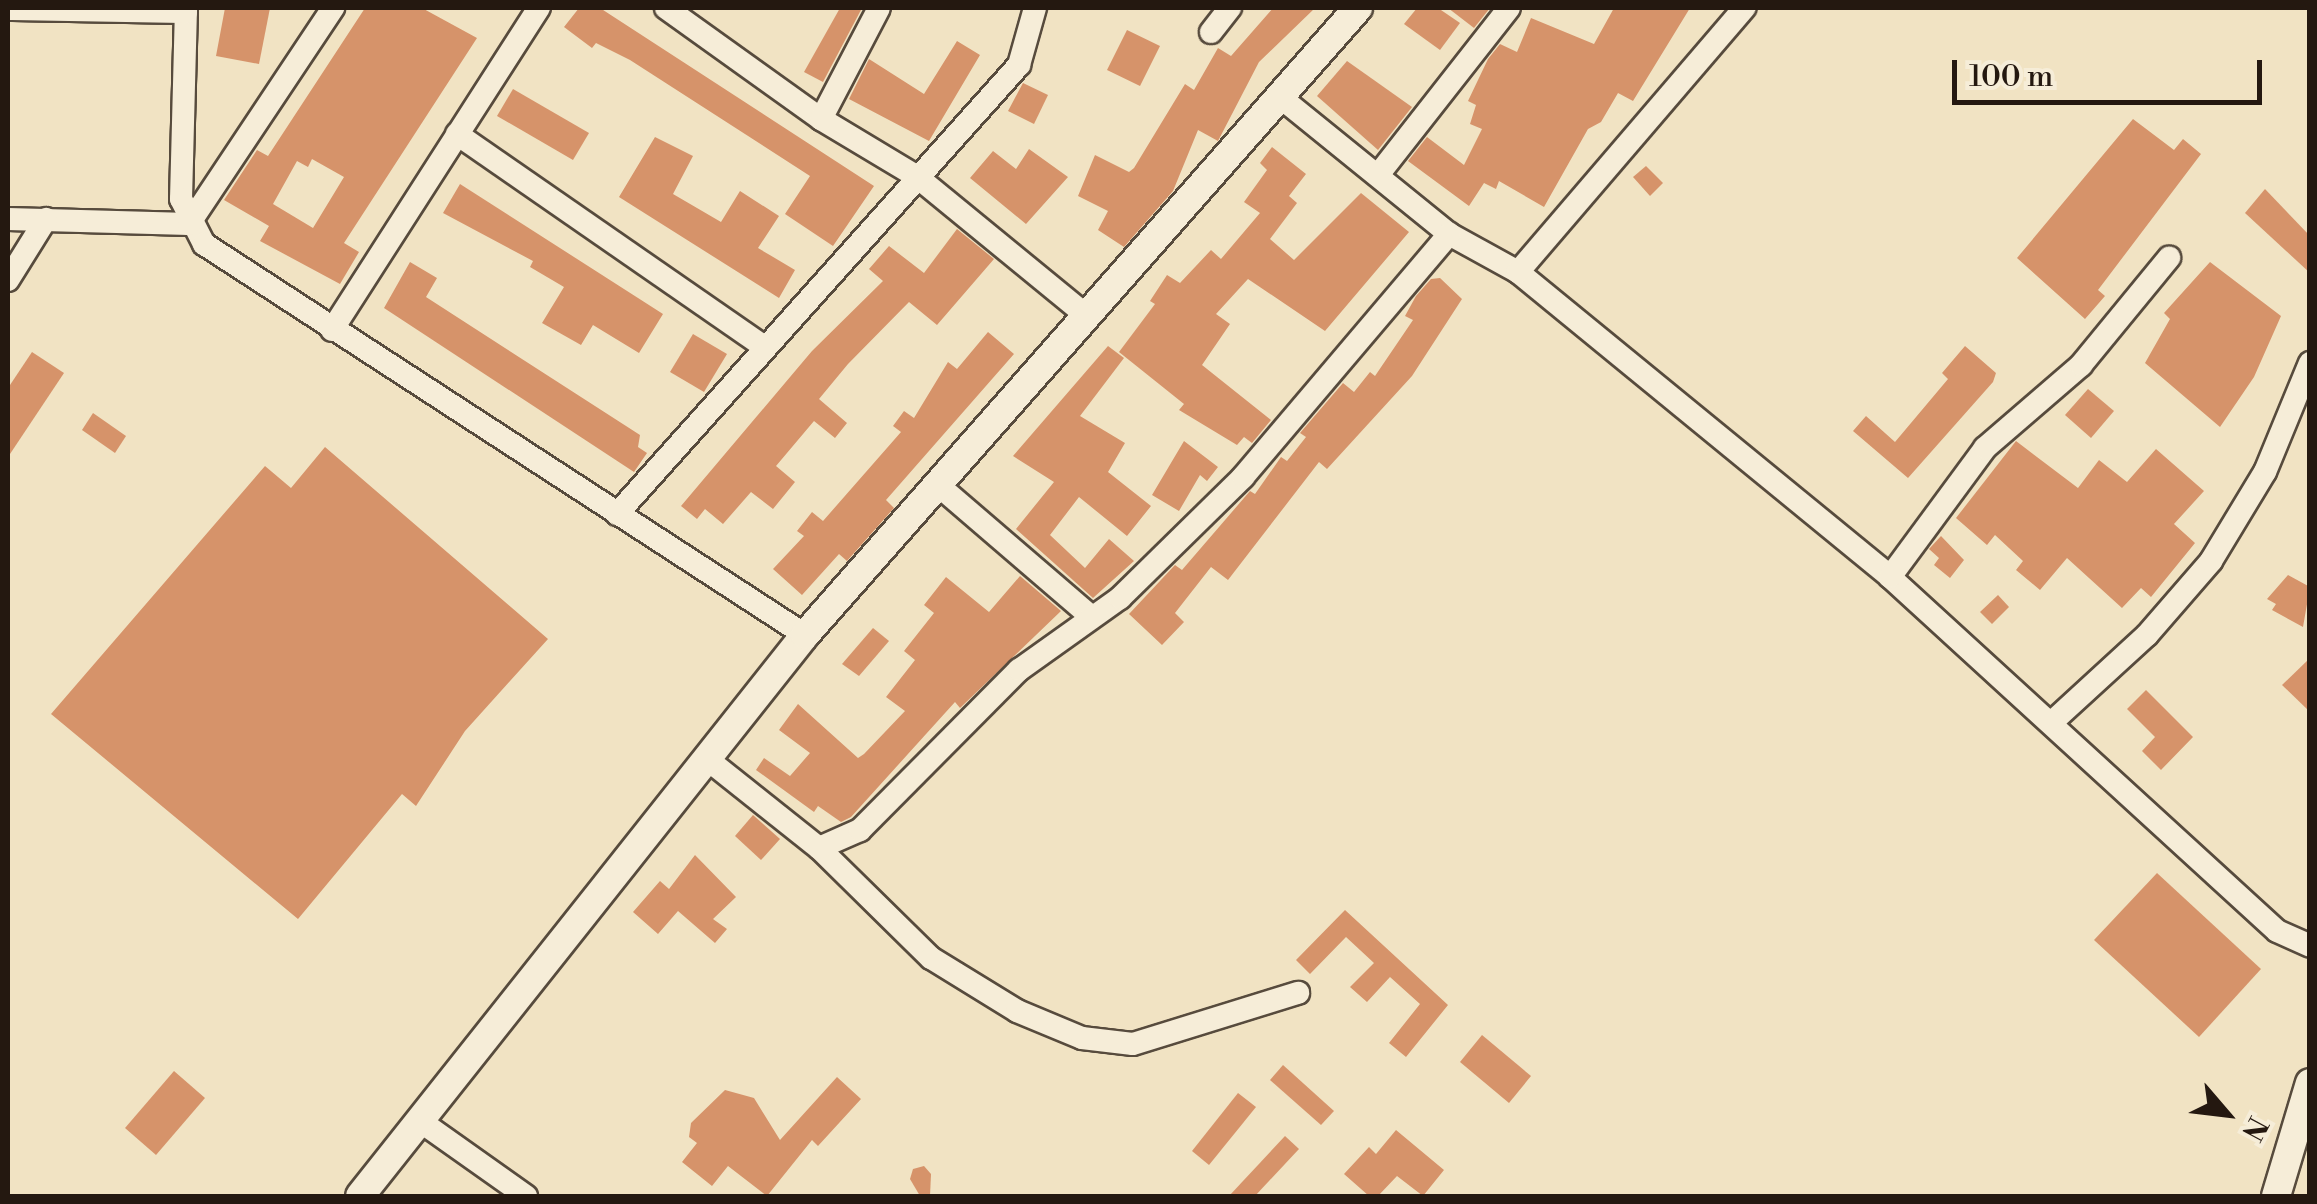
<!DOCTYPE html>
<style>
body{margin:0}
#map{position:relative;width:2317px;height:1204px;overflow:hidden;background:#f1e3c3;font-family:"Libre Bodoni",serif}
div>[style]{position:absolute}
.building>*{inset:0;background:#d6936a}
.roads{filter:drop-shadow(2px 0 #574b3d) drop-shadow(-2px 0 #574b3d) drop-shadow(0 2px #574b3d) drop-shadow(0 -2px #574b3d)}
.minor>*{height:22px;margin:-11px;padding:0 11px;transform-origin:11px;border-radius:11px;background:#f6edd8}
.tertiary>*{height:28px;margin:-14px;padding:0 14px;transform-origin:14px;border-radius:14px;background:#f6edd8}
span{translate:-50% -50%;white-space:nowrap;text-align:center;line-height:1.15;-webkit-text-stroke:8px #f6edd8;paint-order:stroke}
.frame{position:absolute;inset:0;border:10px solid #241810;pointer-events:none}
.north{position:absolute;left:2177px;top:1064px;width:100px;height:100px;-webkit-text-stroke:8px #f6edd8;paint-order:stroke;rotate:118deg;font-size:28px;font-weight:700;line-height:40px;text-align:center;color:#241810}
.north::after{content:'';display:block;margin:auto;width:35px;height:45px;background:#241810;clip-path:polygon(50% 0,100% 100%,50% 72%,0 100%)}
.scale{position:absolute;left:1952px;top:60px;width:310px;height:45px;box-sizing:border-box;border:5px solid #241810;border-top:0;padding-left:12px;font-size:30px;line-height:35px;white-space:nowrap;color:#241810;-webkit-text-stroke:8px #f6edd8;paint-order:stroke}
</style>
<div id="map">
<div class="building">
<i style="clip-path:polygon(225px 8px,270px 8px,259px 64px,216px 56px)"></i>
<i style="clip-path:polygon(evenodd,365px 8px,422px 8px,477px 38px,344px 243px,359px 252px,340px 284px,260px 241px,269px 226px,224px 200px,257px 150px,268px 156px,365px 8px,312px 159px,344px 177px,313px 228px,273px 204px,297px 161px,308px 167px,312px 159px)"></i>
<i style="clip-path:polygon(579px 8px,600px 8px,874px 186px,833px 246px,785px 214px,810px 176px,630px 60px,596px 43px,592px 48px,564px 27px)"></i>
<i style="clip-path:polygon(840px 8px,862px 8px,823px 82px,804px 72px)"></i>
<i style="clip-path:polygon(1273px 8px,1315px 8px,1259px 62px,1218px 141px,1198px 130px,1173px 191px,1124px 247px,1098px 230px,1108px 211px,1078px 196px,1095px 155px,1129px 172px,1134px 168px,1185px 84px,1194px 90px,1218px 48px,1231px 56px)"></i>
<i style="clip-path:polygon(1417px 8px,1438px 8px,1460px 23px,1440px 50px,1404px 24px)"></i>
<i style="clip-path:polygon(1448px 8px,1490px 8px,1474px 28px)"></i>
<i style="clip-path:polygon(1614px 8px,1690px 8px,1633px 101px,1618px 93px,1601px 122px,1588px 129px,1544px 207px,1499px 181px,1496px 189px,1484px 183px,1469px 206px,1408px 161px,1427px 137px,1464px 165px,1482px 129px,1470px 124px,1476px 105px,1468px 101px,1488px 59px,1500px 44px,1517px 52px,1531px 18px,1594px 44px)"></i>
<i style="clip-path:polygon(1127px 30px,1160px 46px,1140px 86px,1107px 70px)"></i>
<i style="clip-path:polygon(957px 41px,980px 55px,929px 141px,849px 99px,869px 59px,924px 94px)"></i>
<i style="clip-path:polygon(1347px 61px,1412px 107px,1378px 150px,1317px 96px)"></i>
<i style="clip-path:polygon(1023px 83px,1048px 95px,1034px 124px,1008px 111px)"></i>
<i style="clip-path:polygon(513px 89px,589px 133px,573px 160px,497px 116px)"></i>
<i style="clip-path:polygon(2133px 119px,2174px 150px,2183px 139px,2201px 154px,2098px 290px,2105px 296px,2085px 319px,2017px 258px)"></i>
<i style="clip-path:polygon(655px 137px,693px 156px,673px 194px,721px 222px,740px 191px,779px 216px,758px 248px,795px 270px,779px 298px,619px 197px)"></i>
<i style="clip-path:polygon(1272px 147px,1306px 174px,1289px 196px,1297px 203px,1270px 239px,1294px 260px,1361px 193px,1409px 232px,1325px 331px,1248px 279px,1216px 314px,1230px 324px,1202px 365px,1271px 420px,1252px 443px,1244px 437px,1237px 445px,1179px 410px,1184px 404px,1119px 352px,1155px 304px,1150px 301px,1167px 275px,1180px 283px,1211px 250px,1221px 259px,1260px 213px,1244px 202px,1267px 170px,1260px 163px)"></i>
<i style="clip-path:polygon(1029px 149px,1068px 177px,1026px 224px,970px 178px,993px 151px,1016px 169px)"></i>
<i style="clip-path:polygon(1646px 166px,1663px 183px,1650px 196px,1633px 177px)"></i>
<i style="clip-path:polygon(460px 184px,663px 314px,639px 353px,593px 325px,581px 345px,542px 323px,564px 287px,530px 267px,533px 261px,443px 213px)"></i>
<i style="clip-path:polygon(2265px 189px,2310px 236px,2310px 273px,2245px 213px)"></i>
<i style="clip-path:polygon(957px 229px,994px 259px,937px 325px,909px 302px,848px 364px,819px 399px,847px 423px,835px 438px,814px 421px,776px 466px,795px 482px,773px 509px,751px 492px,723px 524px,705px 509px,697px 519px,681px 506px,812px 351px,883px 281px,869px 269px,889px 246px,924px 273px)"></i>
<i style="clip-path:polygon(410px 262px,437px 278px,426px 297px,640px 435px,638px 447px,647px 453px,634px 472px,384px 308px)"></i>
<i style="clip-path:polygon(2210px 262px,2281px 316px,2254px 377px,2220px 427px,2145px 363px,2170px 319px,2164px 313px)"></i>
<i style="clip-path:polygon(1440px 278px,1462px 299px,1412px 376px,1327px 469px,1319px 462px,1228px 580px,1211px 567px,1175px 613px,1184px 622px,1162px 645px,1129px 614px,1175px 565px,1182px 570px,1250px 491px,1255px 494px,1281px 457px,1287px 461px,1306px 437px,1300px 433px,1343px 383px,1354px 392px,1370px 372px,1375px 376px,1413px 320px,1405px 316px,1416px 296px,1431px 279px)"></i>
<i style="clip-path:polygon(988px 332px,1014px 354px,886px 500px,894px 508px,847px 561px,839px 554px,802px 595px,773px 569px,804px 536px,797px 531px,812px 512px,823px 521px,901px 432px,893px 426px,904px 411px,914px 418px,948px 362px,957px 369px)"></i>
<i style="clip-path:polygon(693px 334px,727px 354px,704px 392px,670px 372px)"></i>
<i style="clip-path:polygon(1108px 346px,1124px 358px,1080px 416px,1125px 443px,1108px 472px,1151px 506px,1127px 536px,1079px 497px,1050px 535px,1085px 568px,1109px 539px,1134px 561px,1093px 598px,1016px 529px,1054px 482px,1013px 456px)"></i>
<i style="clip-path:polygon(1965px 346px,1996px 373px,1993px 382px,1908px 478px,1853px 431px,1866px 416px,1895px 442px,1948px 379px,1942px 373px)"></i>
<i style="clip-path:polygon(32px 352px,64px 373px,8px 457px,8px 388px)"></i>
<i style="clip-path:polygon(2088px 389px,2114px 411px,2091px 438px,2065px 415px)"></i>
<i style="clip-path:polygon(93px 413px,126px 436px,115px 453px,82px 430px)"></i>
<i style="clip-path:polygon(1184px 441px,1218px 467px,1207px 481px,1200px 475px,1179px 511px,1152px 495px)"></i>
<i style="clip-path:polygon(2016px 441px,2078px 488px,2099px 460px,2127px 482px,2156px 449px,2204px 491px,2174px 524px,2195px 543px,2151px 597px,2141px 588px,2122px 608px,2067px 558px,2040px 590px,2016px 570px,2023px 561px,1995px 535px,1987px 545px,1956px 518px)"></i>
<i style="clip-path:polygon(325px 447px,548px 639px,465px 731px,416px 806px,402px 794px,298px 919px,51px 714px,265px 466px,291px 488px)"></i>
<i style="clip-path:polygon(1941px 536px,1964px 560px,1950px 578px,1934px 565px,1939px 558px,1929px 549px)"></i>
<i style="clip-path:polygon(2288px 575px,2310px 587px,2303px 627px,2272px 610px,2276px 604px,2267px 599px)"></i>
<i style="clip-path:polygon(1020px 576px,1061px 611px,960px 708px,955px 702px,851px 817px,841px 822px,818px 806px,814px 812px,756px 770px,764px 758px,790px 776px,810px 753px,779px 730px,798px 704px,858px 758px,864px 754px,905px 711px,886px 697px,915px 660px,904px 651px,934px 613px,924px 605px,946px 577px,989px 612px)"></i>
<i style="clip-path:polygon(1998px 595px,2009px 607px,1992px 624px,1980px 612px)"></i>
<i style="clip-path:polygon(873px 628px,889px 641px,859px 676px,842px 664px)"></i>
<i style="clip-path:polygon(2310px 658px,2310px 712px,2282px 685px)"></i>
<i style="clip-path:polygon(2146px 690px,2193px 737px,2161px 770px,2142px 751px,2155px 737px,2127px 709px)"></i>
<i style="clip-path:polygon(753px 815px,780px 839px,761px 860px,735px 836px)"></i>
<i style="clip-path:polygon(695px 855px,736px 897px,713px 919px,727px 929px,715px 943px,678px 911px,658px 934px,633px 912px,660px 881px,669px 889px)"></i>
<i style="clip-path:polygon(2157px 873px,2261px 969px,2199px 1037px,2094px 940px)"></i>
<i style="clip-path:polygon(1345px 910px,1448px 1005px,1406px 1057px,1389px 1043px,1420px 1004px,1390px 977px,1367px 1002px,1350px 987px,1374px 963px,1346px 937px,1310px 974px,1296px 960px)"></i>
<i style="clip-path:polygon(1482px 1035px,1531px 1076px,1509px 1103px,1460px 1062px)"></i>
<i style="clip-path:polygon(1283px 1065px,1334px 1111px,1321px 1125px,1270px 1080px)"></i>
<i style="clip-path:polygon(174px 1071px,205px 1098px,156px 1155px,125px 1128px)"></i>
<i style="clip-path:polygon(837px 1077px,861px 1099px,818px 1146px,812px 1140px,767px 1196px,728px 1166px,712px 1186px,682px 1162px,697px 1143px,689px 1137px,691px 1123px,725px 1090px,754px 1098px,780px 1140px)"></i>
<i style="clip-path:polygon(1238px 1093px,1256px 1107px,1209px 1165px,1192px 1151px)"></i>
<i style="clip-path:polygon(1396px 1130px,1444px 1170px,1423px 1196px,1397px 1176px,1378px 1196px,1369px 1196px,1344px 1174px,1369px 1147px,1376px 1154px)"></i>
<i style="clip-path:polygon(1285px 1136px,1299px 1149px,1255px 1196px,1229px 1196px)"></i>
<i style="clip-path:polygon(924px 1166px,931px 1174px,930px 1196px,920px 1196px,910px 1179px,913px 1169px)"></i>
</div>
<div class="roads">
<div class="minor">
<i style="left:186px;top:8px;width:191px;rotate:91.5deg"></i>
<i style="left:181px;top:199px;width:51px;rotate:62.9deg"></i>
<i style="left:204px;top:244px;width:717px;rotate:33.05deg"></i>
<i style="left:666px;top:8px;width:191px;rotate:35.6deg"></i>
<i style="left:821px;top:119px;width:111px;rotate:31deg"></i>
<i style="left:916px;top:176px;width:221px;rotate:39.3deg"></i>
<i style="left:8px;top:9px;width:178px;rotate:1deg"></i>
<i style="left:1211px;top:32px;width:31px;rotate:-52deg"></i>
<i style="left:1280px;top:97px;width:218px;rotate:39deg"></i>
<i style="left:1449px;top:234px;width:79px;rotate:28.8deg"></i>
<i style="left:1518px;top:272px;width:481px;rotate:39.3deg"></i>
<i style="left:1890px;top:577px;width:524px;rotate:42.45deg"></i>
<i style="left:2277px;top:931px;width:36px;rotate:24deg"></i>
<i style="left:821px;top:119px;width:125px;rotate:-62.4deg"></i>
<i style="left:457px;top:134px;width:374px;rotate:34.7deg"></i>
<i style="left:1378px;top:175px;width:212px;rotate:-51.9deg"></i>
<i style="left:8px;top:219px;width:181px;rotate:1.6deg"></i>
<i style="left:189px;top:224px;width:260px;rotate:-56.3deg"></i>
<i style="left:1518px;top:272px;width:348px;rotate:-49.4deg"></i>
<i style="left:8px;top:280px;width:72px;rotate:-58.1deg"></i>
<i style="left:332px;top:330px;width:383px;rotate:-57.3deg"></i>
<i style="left:938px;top:485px;width:199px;rotate:40.7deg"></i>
<i style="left:617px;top:514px;width:603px;rotate:-48.16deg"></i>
<i style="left:1019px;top:65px;width:59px;rotate:-74.3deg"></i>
<i style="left:1890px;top:577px;width:160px;rotate:-53.6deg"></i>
<i style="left:1985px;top:448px;width:127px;rotate:-40.8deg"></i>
<i style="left:2081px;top:365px;width:139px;rotate:-50.6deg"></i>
<i style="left:2051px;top:723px;width:130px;rotate:-42.5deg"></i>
<i style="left:2147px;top:635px;width:98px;rotate:-49.1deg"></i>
<i style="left:2211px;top:561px;width:104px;rotate:-58.8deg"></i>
<i style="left:2265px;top:472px;width:118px;rotate:-67.6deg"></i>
<i style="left:707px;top:759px;width:143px;rotate:38.5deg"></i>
<i style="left:819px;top:848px;width:157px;rotate:44.5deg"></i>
<i style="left:931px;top:958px;width:101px;rotate:31.6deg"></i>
<i style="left:1017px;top:1011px;width:70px;rotate:22.6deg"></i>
<i style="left:1082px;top:1038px;width:51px;rotate:6.7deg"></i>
<i style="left:1133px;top:1044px;width:173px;rotate:-17.2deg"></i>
<i style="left:819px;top:848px;width:45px;rotate:-23.7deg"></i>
<i style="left:860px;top:830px;width:226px;rotate:-45.2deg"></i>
<i style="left:1019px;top:670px;width:124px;rotate:-35.5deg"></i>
<i style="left:1120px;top:598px;width:173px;rotate:-44.5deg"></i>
<i style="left:1243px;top:477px;width:319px;rotate:-49.7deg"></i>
<i style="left:420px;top:1121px;width:130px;rotate:35.3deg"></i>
</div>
<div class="tertiary">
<i style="left:360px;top:1196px;width:716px;rotate:-51.58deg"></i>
<i style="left:805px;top:635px;width:836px;rotate:-48.59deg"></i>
<i style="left:2276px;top:1196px;width:118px;rotate:-73.3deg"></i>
</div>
</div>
<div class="frame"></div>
<div class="north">N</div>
<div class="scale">100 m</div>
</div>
